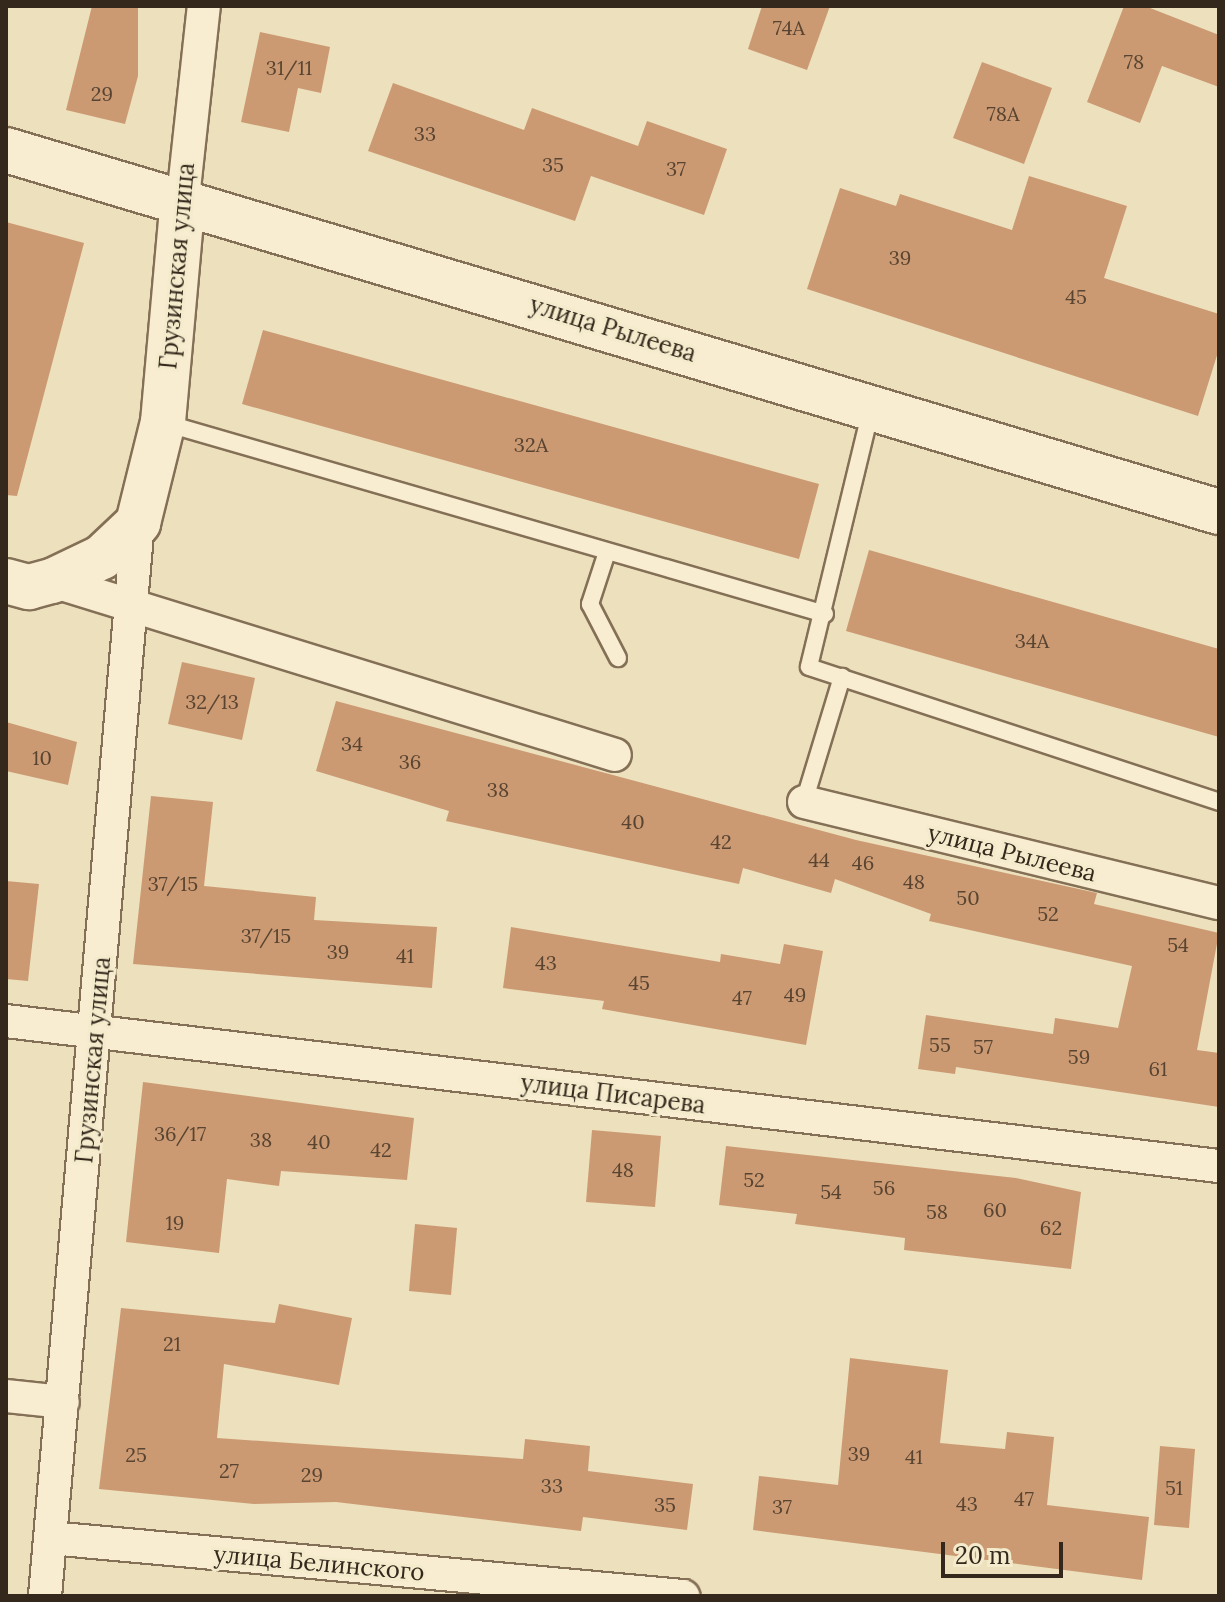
<!DOCTYPE html>
<meta charset="utf-8">
<style>
body{margin:0}
#map{position:relative;width:1225px;height:1602px;overflow:hidden;background:#ede0bd;font-family:Lora,serif}
div>[style]{position:absolute}
.building>*{inset:0;background:#cb9a73}
.roads{filter:drop-shadow(2px 0 #847056) drop-shadow(-2px 0 #847056) drop-shadow(0 2px #847056) drop-shadow(0 -2px #847056)}
.lane>*{height:16px;margin:-8px;padding:0 8px;transform-origin:8px;border-radius:8px;background:#f8edd0}
.street>*{height:32px;margin:-16px;padding:0 16px;transform-origin:16px;border-radius:16px;background:#f8edd0}
.secondary>*{height:44px;margin:-22px;padding:0 22px;transform-origin:22px;border-radius:22px;background:#f8edd0}
span{translate:-50% -50%;white-space:nowrap;text-align:center;line-height:1.15;-webkit-text-stroke:6px #f4eacc;paint-order:stroke}
.number-label{font-size:20px;color:#594431}
.number-label span{-webkit-text-stroke-width:0}
.street-label{font-size:24px;color:#33281b}
.frame{position:absolute;inset:0;border:8px solid #33281b;pointer-events:none}
.scale{position:absolute;left:941px;top:1542px;width:122px;height:36px;box-sizing:border-box;border:4px solid #33281b;border-top:0;padding-left:10px;font-size:24px;line-height:28px;white-space:nowrap;color:#33281b;-webkit-text-stroke:6px #f4eacc;paint-order:stroke}
</style>
<div id="map">
<div class="building">
<i style="clip-path:polygon(92px 6px,138px 6px,138px 76px,125px 124px,66px 110px)"></i>
<i style="clip-path:polygon(762px 6px,830px 6px,807px 70px,748px 49px)"></i>
<i style="clip-path:polygon(1124px 6px,1145px 6px,1219px 35px,1219px 87px,1162px 66px,1140px 123px,1087px 102px)"></i>
<i style="clip-path:polygon(260px 32px,330px 47px,321px 93px,298px 88px,289px 132px,241px 122px)"></i>
<i style="clip-path:polygon(982px 62px,1052px 88px,1024px 164px,953px 138px)"></i>
<i style="clip-path:polygon(393px 83px,524px 130px,532px 108px,638px 146px,647px 121px,727px 149px,704px 215px,591px 176px,575px 221px,368px 151px)"></i>
<i style="clip-path:polygon(1029px 176px,1127px 206px,1104px 278px,1219px 314px,1219px 349px,1198px 416px,807px 289px,840px 188px,896px 206px,900px 194px,1012px 230px)"></i>
<i style="clip-path:polygon(6px 222px,84px 243px,17px 496px,6px 495px)"></i>
<i style="clip-path:polygon(263px 330px,819px 484px,799px 559px,242px 404px)"></i>
<i style="clip-path:polygon(869px 550px,1219px 649px,1219px 737px,846px 631px)"></i>
<i style="clip-path:polygon(182px 662px,255px 678px,242px 740px,168px 724px)"></i>
<i style="clip-path:polygon(336px 701px,856px 840px,1097px 893px,1094px 904px,1219px 933px,1197px 1050px,1219px 1053px,1219px 1107px,956px 1067px,955px 1074px,918px 1069px,926px 1015px,1053px 1034px,1055px 1018px,1118px 1028px,1132px 966px,929px 921px,931px 914px,835px 879px,831px 893px,743px 868px,739px 884px,446px 821px,449px 811px,316px 771px)"></i>
<i style="clip-path:polygon(6px 722px,77px 742px,68px 785px,6px 771px)"></i>
<i style="clip-path:polygon(151px 796px,213px 802px,204px 886px,316px 897px,314px 920px,437px 927px,432px 988px,133px 964px)"></i>
<i style="clip-path:polygon(6px 881px,39px 884px,28px 981px,6px 979px)"></i>
<i style="clip-path:polygon(511px 927px,720px 962px,721px 954px,780px 964px,784px 944px,823px 951px,806px 1045px,602px 1009px,604px 1001px,503px 988px)"></i>
<i style="clip-path:polygon(143px 1082px,414px 1118px,407px 1180px,281px 1171px,279px 1186px,227px 1179px,219px 1253px,126px 1242px)"></i>
<i style="clip-path:polygon(592px 1130px,661px 1136px,655px 1207px,586px 1202px)"></i>
<i style="clip-path:polygon(726px 1146px,1016px 1178px,1081px 1192px,1071px 1269px,904px 1250px,905px 1238px,795px 1224px,797px 1214px,719px 1205px)"></i>
<i style="clip-path:polygon(415px 1224px,457px 1228px,451px 1295px,409px 1291px)"></i>
<i style="clip-path:polygon(279px 1304px,352px 1318px,339px 1385px,224px 1364px,217px 1438px,523px 1459px,525px 1439px,590px 1446px,588px 1471px,693px 1484px,687px 1530px,583px 1517px,581px 1531px,336px 1502px,254px 1504px,99px 1489px,121px 1308px,275px 1323px)"></i>
<i style="clip-path:polygon(850px 1358px,948px 1370px,940px 1443px,1005px 1449px,1007px 1432px,1054px 1437px,1047px 1505px,1149px 1517px,1142px 1580px,753px 1530px,759px 1476px,838px 1485px)"></i>
<i style="clip-path:polygon(1160px 1446px,1195px 1449px,1189px 1528px,1154px 1525px)"></i>
</div>
<div class="roads">
<div class="lane">
<i style="left:871px;top:410px;width:264px;rotate:103.6deg"></i>
<i style="left:809px;top:667px;width:432px;rotate:18.2deg"></i>
<i style="left:165px;top:423px;width:687px;rotate:16.14deg"></i>
<i style="left:607px;top:552px;width:55px;rotate:108.1deg"></i>
<i style="left:590px;top:604px;width:61px;rotate:62.6deg"></i>
<i style="left:804px;top:802px;width:131px;rotate:-73.1deg"></i>
</div>
<div class="street">
<i style="left:183px;top:198px;width:193px;rotate:-83.8deg"></i>
<i style="left:52px;top:581px;width:589px;rotate:17.17deg"></i>
<i style="left:804px;top:802px;width:427px;rotate:13.7deg"></i>
<i style="left:6px;top:1021px;width:1222px;rotate:6.82deg"></i>
<i style="left:6px;top:1396px;width:57px;rotate:6deg"></i>
<i style="left:50px;top:1538px;width:636px;rotate:5.24deg"></i>
<i style="left:45px;top:1596px;width:1077px;rotate:-85.05deg"></i>
</div>
<div class="secondary">
<i style="left:6px;top:150px;width:1266px;rotate:16.62deg"></i>
<i style="left:6px;top:581px;width:24px;rotate:15deg"></i>
<i style="left:29px;top:587px;width:24px;rotate:-15deg"></i>
<i style="left:52px;top:581px;width:55px;rotate:-25.6deg"></i>
<i style="left:102px;top:557px;width:50px;rotate:-43.4deg"></i>
<i style="left:138px;top:523px;width:104px;rotate:-76.1deg"></i>
<i style="left:163px;top:422px;width:225px;rotate:-84.9deg"></i>
</div>
</div>
<div class="number-label">
<span style="left:789px;top:27px">74А</span>
<span style="left:1134px;top:61px">78</span>
<span style="left:289px;top:67px">31/11</span>
<span style="left:102px;top:93px">29</span>
<span style="left:1003px;top:113px">78А</span>
<span style="left:425px;top:133px">33</span>
<span style="left:553px;top:164px">35</span>
<span style="left:676px;top:168px">37</span>
<span style="left:900px;top:257px">39</span>
<span style="left:1076px;top:296px">45</span>
<span style="left:531px;top:444px">32А</span>
<span style="left:1032px;top:640px">34А</span>
<span style="left:212px;top:701px">32/13</span>
<span style="left:352px;top:743px">34</span>
<span style="left:42px;top:757px">10</span>
<span style="left:410px;top:761px">36</span>
<span style="left:498px;top:789px">38</span>
<span style="left:633px;top:821px">40</span>
<span style="left:721px;top:841px">42</span>
<span style="left:819px;top:859px">44</span>
<span style="left:863px;top:862px">46</span>
<span style="left:914px;top:881px">48</span>
<span style="left:173px;top:883px">37/15</span>
<span style="left:968px;top:897px">50</span>
<span style="left:1048px;top:913px">52</span>
<span style="left:266px;top:935px">37/15</span>
<span style="left:1178px;top:944px">54</span>
<span style="left:338px;top:951px">39</span>
<span style="left:405px;top:955px">41</span>
<span style="left:546px;top:962px">43</span>
<span style="left:639px;top:982px">45</span>
<span style="left:795px;top:994px">49</span>
<span style="left:742px;top:997px">47</span>
<span style="left:940px;top:1044px">55</span>
<span style="left:983px;top:1046px">57</span>
<span style="left:1079px;top:1056px">59</span>
<span style="left:1158px;top:1068px">61</span>
<span style="left:180px;top:1133px">36/17</span>
<span style="left:261px;top:1139px">38</span>
<span style="left:319px;top:1141px">40</span>
<span style="left:381px;top:1149px">42</span>
<span style="left:623px;top:1169px">48</span>
<span style="left:754px;top:1179px">52</span>
<span style="left:884px;top:1187px">56</span>
<span style="left:831px;top:1191px">54</span>
<span style="left:995px;top:1209px">60</span>
<span style="left:937px;top:1211px">58</span>
<span style="left:175px;top:1222px">19</span>
<span style="left:1051px;top:1227px">62</span>
<span style="left:172px;top:1343px">21</span>
<span style="left:859px;top:1453px">39</span>
<span style="left:136px;top:1454px">25</span>
<span style="left:914px;top:1456px">41</span>
<span style="left:229px;top:1470px">27</span>
<span style="left:312px;top:1474px">29</span>
<span style="left:552px;top:1485px">33</span>
<span style="left:1174px;top:1487px">51</span>
<span style="left:1024px;top:1498px">47</span>
<span style="left:967px;top:1503px">43</span>
<span style="left:665px;top:1504px">35</span>
<span style="left:782px;top:1506px">37</span>
</div>
<div class="street-label">
<span style="left:177px;top:266px;rotate:-85deg">Грузинская улица</span>
<span style="left:613px;top:329px;rotate:17deg">улица Рылеева</span>
<span style="left:1012px;top:853px;rotate:14deg">улица Рылеева</span>
<span style="left:93px;top:1060px;rotate:-85deg">Грузинская улица</span>
<span style="left:613px;top:1094px;rotate:7deg">улица Писарева</span>
<span style="left:319px;top:1563px;rotate:5deg">улица Белинского</span>
</div>
<div class="frame"></div>
<div class="scale">20 m</div>
</div>
